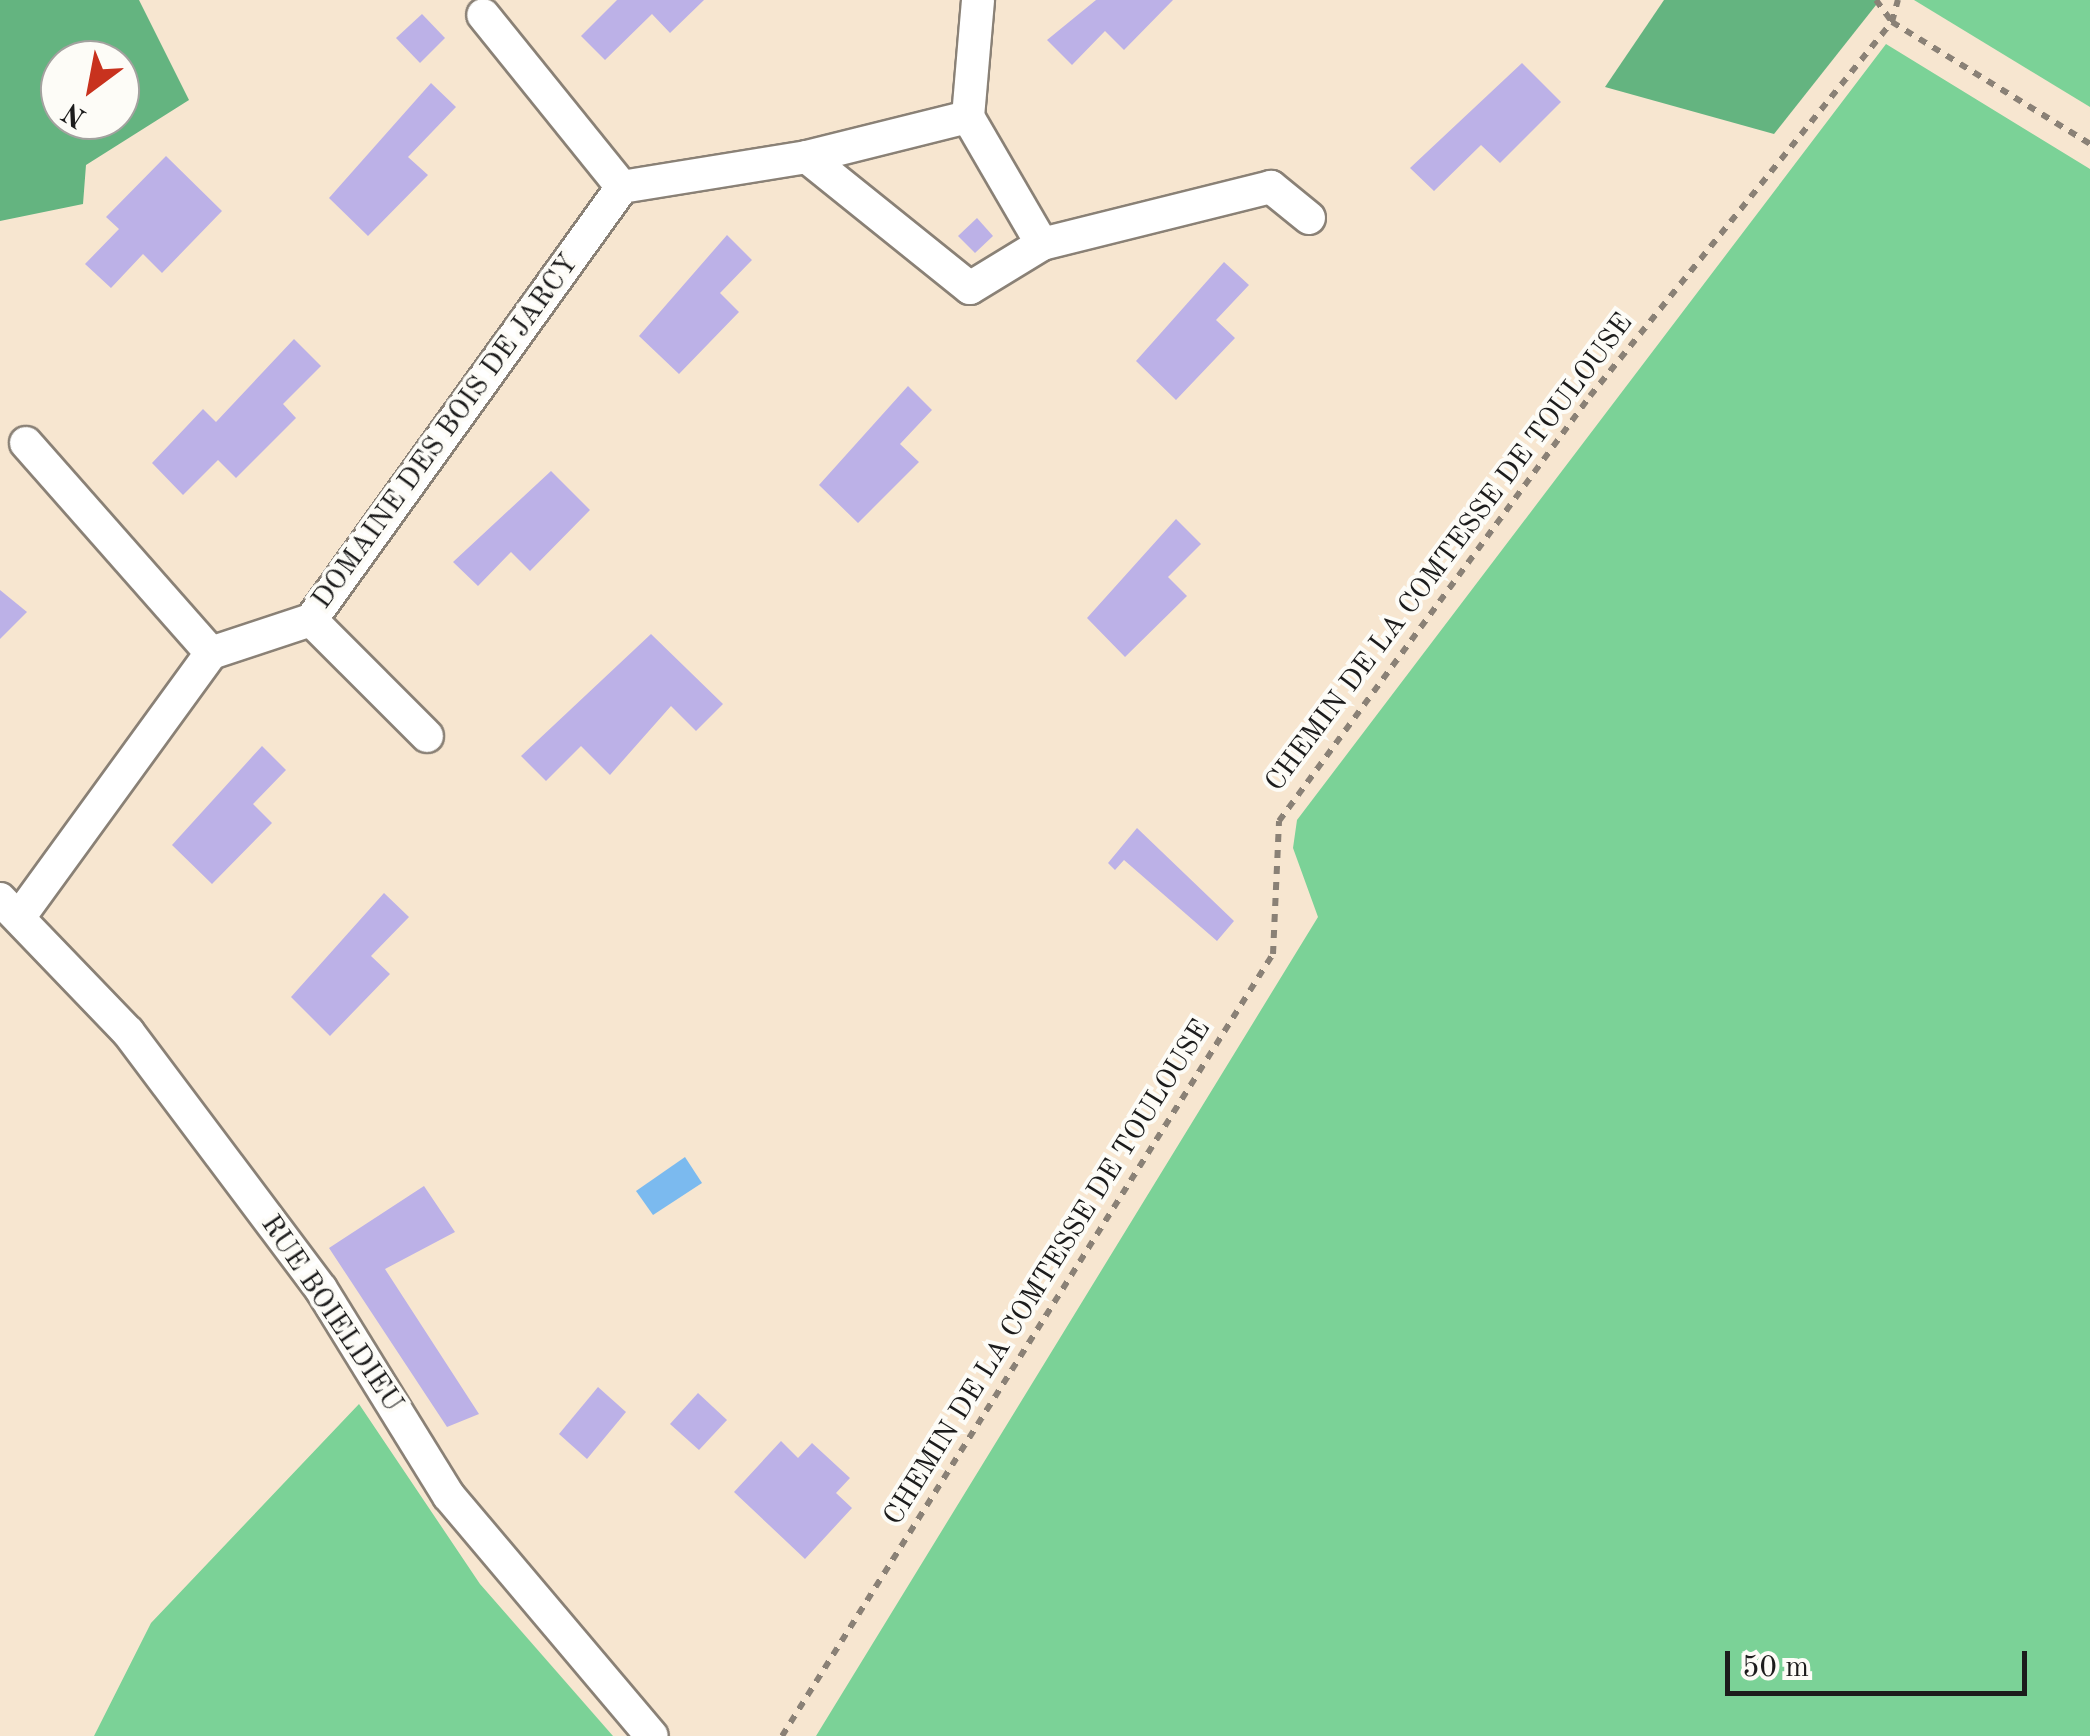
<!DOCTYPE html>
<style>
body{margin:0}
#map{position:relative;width:2090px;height:1736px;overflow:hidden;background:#f7e6d0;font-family:"Old Standard TT",serif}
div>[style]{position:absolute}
.green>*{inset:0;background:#7bd297}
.forest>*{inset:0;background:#64b480}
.water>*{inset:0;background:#7bbaef}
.building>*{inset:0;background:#bcb1e7}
.path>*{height:6px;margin-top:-3px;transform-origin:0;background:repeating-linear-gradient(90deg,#8a8176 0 8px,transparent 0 16px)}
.roads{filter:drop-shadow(2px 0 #8a8176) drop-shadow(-2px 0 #8a8176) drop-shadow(0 2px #8a8176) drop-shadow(0 -2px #8a8176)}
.street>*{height:32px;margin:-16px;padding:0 16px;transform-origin:16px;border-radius:16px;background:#fff}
span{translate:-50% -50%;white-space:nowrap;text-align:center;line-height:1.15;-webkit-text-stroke:8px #fdfcf7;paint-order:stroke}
.street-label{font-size:28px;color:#1c1c1c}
.north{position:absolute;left:40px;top:40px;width:100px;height:100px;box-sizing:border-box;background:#fdfcf7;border:2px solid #a3a29f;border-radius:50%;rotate:212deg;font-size:28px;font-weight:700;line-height:40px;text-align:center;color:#1c1c1c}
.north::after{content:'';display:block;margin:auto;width:35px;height:45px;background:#c8321e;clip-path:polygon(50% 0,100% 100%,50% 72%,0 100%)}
.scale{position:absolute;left:1725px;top:1651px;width:302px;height:45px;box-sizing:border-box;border:5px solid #1c1c1c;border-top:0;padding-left:12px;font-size:30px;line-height:35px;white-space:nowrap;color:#1c1c1c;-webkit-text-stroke:8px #fdfcf7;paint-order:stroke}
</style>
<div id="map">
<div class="green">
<i style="clip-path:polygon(1914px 0,2090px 0,2090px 107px)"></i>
<i style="clip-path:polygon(1886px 44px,2090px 169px,2090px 1736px,816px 1736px,1318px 917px,1293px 848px,1297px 820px)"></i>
<i style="clip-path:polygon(359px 1404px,480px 1584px,613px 1736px,94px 1736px,151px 1623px)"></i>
</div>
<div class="forest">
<i style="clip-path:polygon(evenodd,0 0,139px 0,189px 100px,86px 165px,83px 204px,0 221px,0 0,60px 60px,120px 60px,120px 120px,60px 120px,60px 60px)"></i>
<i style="clip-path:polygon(1664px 0,1880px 0,1774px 134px,1605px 87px)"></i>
</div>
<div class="water">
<i style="clip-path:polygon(685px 1157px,702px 1183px,653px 1215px,636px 1191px)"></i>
</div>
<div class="building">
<i style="clip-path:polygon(617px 0,704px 0,670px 33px,652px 14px,605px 60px,581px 36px)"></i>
<i style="clip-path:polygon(1096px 0,1173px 0,1124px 50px,1105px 31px,1072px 65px,1047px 40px)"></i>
<i style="clip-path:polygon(422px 14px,445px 38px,420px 63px,396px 38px)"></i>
<i style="clip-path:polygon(1522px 63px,1561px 102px,1500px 163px,1481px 145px,1434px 191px,1410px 168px)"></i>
<i style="clip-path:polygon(431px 83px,456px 107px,408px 157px,428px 175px,368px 236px,329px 198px)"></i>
<i style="clip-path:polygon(166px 156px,222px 211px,162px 273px,143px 254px,111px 288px,85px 264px,119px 229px,106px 217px)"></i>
<i style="clip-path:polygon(977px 218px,993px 236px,975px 253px,958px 236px)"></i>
<i style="clip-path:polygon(727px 235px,752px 260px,720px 293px,739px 312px,679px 374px,639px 336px)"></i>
<i style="clip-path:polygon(1224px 262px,1249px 285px,1216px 320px,1235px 338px,1176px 400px,1136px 361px)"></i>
<i style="clip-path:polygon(294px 339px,321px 366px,283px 404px,296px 418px,236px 478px,218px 460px,183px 495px,152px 463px,203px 409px,216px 422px)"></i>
<i style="clip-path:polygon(908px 386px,932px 410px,900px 444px,919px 462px,858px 523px,819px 485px)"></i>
<i style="clip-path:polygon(551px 471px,590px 510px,530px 571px,511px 552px,478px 586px,453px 562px)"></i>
<i style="clip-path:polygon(1176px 519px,1201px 544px,1168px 577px,1187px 596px,1125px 657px,1087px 618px)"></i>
<i style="clip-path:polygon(0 590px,27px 612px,0 639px)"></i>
<i style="clip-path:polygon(651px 634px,723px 704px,696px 731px,671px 706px,610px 775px,581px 746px,546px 781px,521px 756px)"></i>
<i style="clip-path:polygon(262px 746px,286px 770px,253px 804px,272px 823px,212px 884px,172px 845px)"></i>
<i style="clip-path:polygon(1137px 828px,1234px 921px,1217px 941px,1124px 860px,1115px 870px,1108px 863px)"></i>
<i style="clip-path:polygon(384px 893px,409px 917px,371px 956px,390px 974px,330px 1036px,291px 997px)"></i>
<i style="clip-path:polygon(424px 1186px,455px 1232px,385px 1269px,479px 1414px,447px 1427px,329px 1248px)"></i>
<i style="clip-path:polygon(598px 1387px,626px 1412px,587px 1459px,559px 1434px)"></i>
<i style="clip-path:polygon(698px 1393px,727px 1420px,699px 1450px,670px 1424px)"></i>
<i style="clip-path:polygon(781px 1441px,798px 1458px,812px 1443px,850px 1478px,836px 1493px,852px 1508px,805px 1559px,734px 1492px)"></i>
</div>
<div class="path">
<i style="left:1876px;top:0;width:27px;rotate:54deg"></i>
<i style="left:1892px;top:22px;width:233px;rotate:31.6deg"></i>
<i style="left:782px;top:1736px;width:923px;rotate:-57.88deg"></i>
<i style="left:1273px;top:954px;width:133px;rotate:-87.4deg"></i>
<i style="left:1279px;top:821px;width:527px;rotate:-53.8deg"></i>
<i style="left:1590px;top:396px;width:481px;rotate:-51.1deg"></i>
<i style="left:1892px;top:22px;width:23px;rotate:-75deg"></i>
</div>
<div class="roads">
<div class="street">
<i style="left:968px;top:117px;width:147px;rotate:59.8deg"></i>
<i style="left:807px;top:157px;width:166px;rotate:-14deg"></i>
<i style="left:968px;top:117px;width:117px;rotate:-85.1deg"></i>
<i style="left:622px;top:187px;width:187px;rotate:-9.2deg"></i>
<i style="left:807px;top:157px;width:209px;rotate:38.8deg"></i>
<i style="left:970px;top:288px;width:84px;rotate:-31.4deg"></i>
<i style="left:1042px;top:244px;width:236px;rotate:-14deg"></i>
<i style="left:1271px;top:187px;width:49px;rotate:39.2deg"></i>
<i style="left:26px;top:443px;width:280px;rotate:48.6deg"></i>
<i style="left:311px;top:620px;width:164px;rotate:45deg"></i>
<i style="left:0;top:899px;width:185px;rotate:46.1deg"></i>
<i style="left:128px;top:1032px;width:321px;rotate:53.1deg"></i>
<i style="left:321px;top:1289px;width:243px;rotate:58.3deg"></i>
<i style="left:449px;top:1496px;width:314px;rotate:49.8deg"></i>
<i style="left:20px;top:916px;width:325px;rotate:-54deg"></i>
<i style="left:211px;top:653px;width:105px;rotate:-18.3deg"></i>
<i style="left:311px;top:620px;width:533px;rotate:-54.31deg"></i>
<i style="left:622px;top:187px;width:221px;rotate:-128.9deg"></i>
</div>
</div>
<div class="street-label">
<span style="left:446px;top:432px;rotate:-54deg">DOMAINE DES BOIS DE JARCY</span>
<span style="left:1450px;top:553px;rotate:-53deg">CHEMIN DE LA COMTESSE DE TOULOUSE</span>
<span style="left:1048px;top:1273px;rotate:-58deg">CHEMIN DE LA COMTESSE DE TOULOUSE</span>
<span style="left:331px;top:1314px;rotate:56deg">RUE BOIELDIEU</span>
</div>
<div class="north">N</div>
<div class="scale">50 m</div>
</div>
